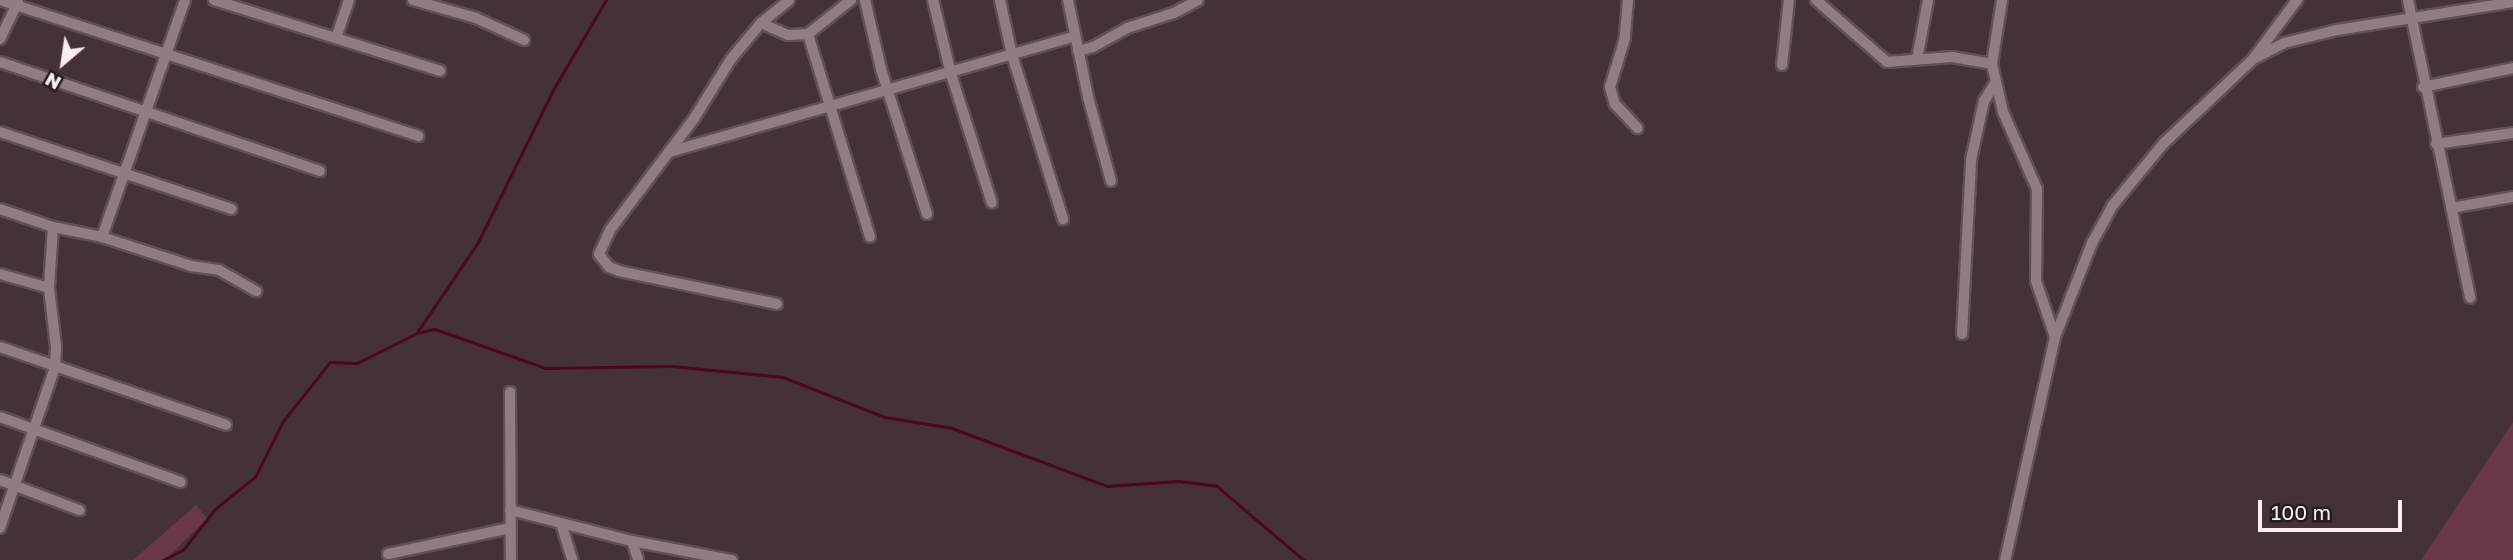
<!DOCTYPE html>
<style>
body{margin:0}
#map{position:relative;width:2513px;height:560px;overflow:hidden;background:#443236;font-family:"Golos Text",sans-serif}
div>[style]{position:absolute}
.green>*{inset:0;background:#693a46}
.stream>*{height:2.5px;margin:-1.25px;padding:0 1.25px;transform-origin:1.25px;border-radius:1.25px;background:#4b0621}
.roads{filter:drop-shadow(2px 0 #605154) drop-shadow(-2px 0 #605154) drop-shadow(0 2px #605154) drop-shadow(0 -2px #605154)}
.minor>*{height:10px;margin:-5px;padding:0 5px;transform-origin:5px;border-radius:5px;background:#917d81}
span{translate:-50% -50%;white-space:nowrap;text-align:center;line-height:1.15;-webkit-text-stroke:7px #251d1e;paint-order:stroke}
.north{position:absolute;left:28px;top:28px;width:70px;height:70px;-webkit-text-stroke:5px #251d1e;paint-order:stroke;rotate:209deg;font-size:19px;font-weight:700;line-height:28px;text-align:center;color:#f8edef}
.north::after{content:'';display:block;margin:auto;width:24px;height:32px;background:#f8edef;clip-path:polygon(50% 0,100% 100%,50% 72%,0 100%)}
.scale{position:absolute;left:2258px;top:500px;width:144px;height:32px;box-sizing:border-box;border:4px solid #f8edef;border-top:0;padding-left:9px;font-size:21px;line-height:24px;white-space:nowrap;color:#f8edef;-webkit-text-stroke:5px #251d1e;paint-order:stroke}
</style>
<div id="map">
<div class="green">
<i style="clip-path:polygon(2513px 422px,2513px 560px,2421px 560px)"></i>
<i style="clip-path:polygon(196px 505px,207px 519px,165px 560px,133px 560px)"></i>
</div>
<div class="stream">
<i style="left:418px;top:331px;width:105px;rotate:-55.9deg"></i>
<i style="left:477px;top:244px;width:172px;rotate:-63.7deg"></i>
<i style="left:553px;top:90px;width:104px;rotate:-59.5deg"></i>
<i style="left:163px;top:560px;width:22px;rotate:-27deg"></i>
<i style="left:183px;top:550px;width:52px;rotate:-52deg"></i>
<i style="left:215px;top:509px;width:51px;rotate:-38.7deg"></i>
<i style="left:255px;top:477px;width:63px;rotate:-63.4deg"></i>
<i style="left:283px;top:421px;width:75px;rotate:-51.5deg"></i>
<i style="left:330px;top:362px;width:27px;rotate:2deg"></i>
<i style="left:357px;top:363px;width:67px;rotate:-26.6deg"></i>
<i style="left:417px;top:333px;width:18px;rotate:-13deg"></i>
<i style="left:435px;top:329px;width:118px;rotate:19.4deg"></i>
<i style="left:546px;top:368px;width:125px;rotate:-0.9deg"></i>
<i style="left:671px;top:366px;width:113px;rotate:5.6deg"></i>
<i style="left:783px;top:377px;width:110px;rotate:21.4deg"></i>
<i style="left:885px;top:417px;width:68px;rotate:9.3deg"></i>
<i style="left:952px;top:428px;width:165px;rotate:20.5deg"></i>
<i style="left:1107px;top:486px;width:72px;rotate:-4deg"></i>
<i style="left:1179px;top:481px;width:38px;rotate:7deg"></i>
<i style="left:1217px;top:486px;width:114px;rotate:40.4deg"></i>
</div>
<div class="roads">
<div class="minor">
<i style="left:0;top:0;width:440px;rotate:18deg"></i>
<i style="left:214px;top:0;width:237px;rotate:17.4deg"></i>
<i style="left:413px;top:0;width:66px;rotate:15.9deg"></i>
<i style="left:476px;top:18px;width:53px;rotate:24.6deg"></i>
<i style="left:865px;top:0;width:71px;rotate:76.9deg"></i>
<i style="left:881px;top:69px;width:152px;rotate:72.4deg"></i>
<i style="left:933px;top:0;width:76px;rotate:76.3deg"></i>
<i style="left:951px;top:74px;width:135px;rotate:72.4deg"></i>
<i style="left:1000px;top:0;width:56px;rotate:77.7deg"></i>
<i style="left:1012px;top:55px;width:172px;rotate:72.7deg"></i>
<i style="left:1068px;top:0;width:99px;rotate:78.3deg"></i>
<i style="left:1088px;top:97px;width:87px;rotate:74.7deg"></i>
<i style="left:1628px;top:0;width:38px;rotate:95deg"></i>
<i style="left:1625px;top:38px;width:51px;rotate:107deg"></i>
<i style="left:1610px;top:87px;width:18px;rotate:74deg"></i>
<i style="left:1615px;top:104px;width:33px;rotate:47deg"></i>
<i style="left:1816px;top:0;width:94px;rotate:41.1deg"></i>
<i style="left:1887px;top:62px;width:65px;rotate:-4.4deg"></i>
<i style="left:1952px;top:57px;width:41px;rotate:9.9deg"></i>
<i style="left:2002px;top:0;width:65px;rotate:98.9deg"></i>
<i style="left:1992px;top:64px;width:49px;rotate:77.1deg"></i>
<i style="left:2003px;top:112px;width:84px;rotate:66.2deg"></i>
<i style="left:2037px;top:189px;width:92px;rotate:90.6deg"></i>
<i style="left:2036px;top:281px;width:59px;rotate:71.3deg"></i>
<i style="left:2055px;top:337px;width:229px;rotate:102.6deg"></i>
<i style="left:2408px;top:0;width:304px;rotate:78.2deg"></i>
<i style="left:761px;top:23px;width:30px;rotate:24deg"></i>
<i style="left:788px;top:35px;width:20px;rotate:-3deg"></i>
<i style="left:808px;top:34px;width:55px;rotate:-38.3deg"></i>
<i style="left:808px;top:34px;width:212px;rotate:73deg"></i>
<i style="left:336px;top:38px;width:40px;rotate:-71.1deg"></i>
<i style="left:0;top:39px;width:41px;rotate:-64.1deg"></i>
<i style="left:1078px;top:51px;width:16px;rotate:-15deg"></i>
<i style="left:1093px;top:47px;width:39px;rotate:-29deg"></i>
<i style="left:1127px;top:28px;width:49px;rotate:-17.7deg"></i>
<i style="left:1174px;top:13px;width:27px;rotate:-28deg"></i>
<i style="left:2255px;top:58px;width:33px;rotate:-27deg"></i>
<i style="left:2284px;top:43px;width:55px;rotate:-13.8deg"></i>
<i style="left:2337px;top:30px;width:178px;rotate:-9deg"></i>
<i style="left:1917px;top:59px;width:60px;rotate:-79.4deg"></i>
<i style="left:0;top:62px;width:338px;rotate:18.8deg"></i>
<i style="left:1782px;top:65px;width:65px;rotate:-83.9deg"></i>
<i style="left:2423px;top:87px;width:92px;rotate:-11.9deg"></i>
<i style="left:0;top:132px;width:244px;rotate:18.4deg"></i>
<i style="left:2436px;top:144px;width:78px;rotate:-8.1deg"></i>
<i style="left:669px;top:152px;width:421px;rotate:-15.9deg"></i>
<i style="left:2451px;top:208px;width:63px;rotate:-10.1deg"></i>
<i style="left:0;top:209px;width:56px;rotate:18.8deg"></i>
<i style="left:53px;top:227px;width:61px;rotate:93.8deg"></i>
<i style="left:49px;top:288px;width:59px;rotate:83.2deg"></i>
<i style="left:56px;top:347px;width:20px;rotate:93deg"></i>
<i style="left:55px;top:367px;width:170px;rotate:108.9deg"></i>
<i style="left:53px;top:227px;width:50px;rotate:11.5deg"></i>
<i style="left:102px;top:237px;width:94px;rotate:18deg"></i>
<i style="left:191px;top:266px;width:28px;rotate:8deg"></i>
<i style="left:219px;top:270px;width:43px;rotate:29.6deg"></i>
<i style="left:102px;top:237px;width:251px;rotate:-70.7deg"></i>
<i style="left:0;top:274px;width:51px;rotate:15.9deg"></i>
<i style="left:777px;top:304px;width:161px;rotate:-168.2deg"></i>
<i style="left:619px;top:271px;width:11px;rotate:-158deg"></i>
<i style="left:609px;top:267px;width:16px;rotate:-128deg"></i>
<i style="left:599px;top:254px;width:26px;rotate:-65deg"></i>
<i style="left:610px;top:230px;width:141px;rotate:-53deg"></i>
<i style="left:695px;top:117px;width:68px;rotate:-58.2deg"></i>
<i style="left:731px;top:59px;width:47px;rotate:-50.2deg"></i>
<i style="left:761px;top:23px;width:36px;rotate:-39deg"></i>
<i style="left:1962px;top:334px;width:174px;rotate:-87deg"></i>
<i style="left:1971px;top:160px;width:60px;rotate:-77.6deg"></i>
<i style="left:1984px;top:101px;width:22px;rotate:-58deg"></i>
<i style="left:2055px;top:337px;width:101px;rotate:-68.5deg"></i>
<i style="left:2092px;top:243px;width:43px;rotate:-61.1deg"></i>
<i style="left:2113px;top:205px;width:80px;rotate:-50.6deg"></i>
<i style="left:2164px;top:143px;width:122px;rotate:-43.3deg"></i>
<i style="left:2253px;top:59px;width:74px;rotate:-53.3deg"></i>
<i style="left:0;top:347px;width:239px;rotate:19deg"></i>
<i style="left:510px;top:392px;width:168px;rotate:89.7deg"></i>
<i style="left:0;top:417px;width:192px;rotate:19.8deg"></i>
<i style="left:0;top:480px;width:85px;rotate:20.8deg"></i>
<i style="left:510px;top:510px;width:126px;rotate:14.3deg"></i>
<i style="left:632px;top:541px;width:102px;rotate:10.8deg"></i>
<i style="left:561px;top:523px;width:39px;rotate:73deg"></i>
<i style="left:632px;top:541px;width:20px;rotate:72deg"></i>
<i style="left:388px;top:554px;width:125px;rotate:-12deg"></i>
</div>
</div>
<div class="north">N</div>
<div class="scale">100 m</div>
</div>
